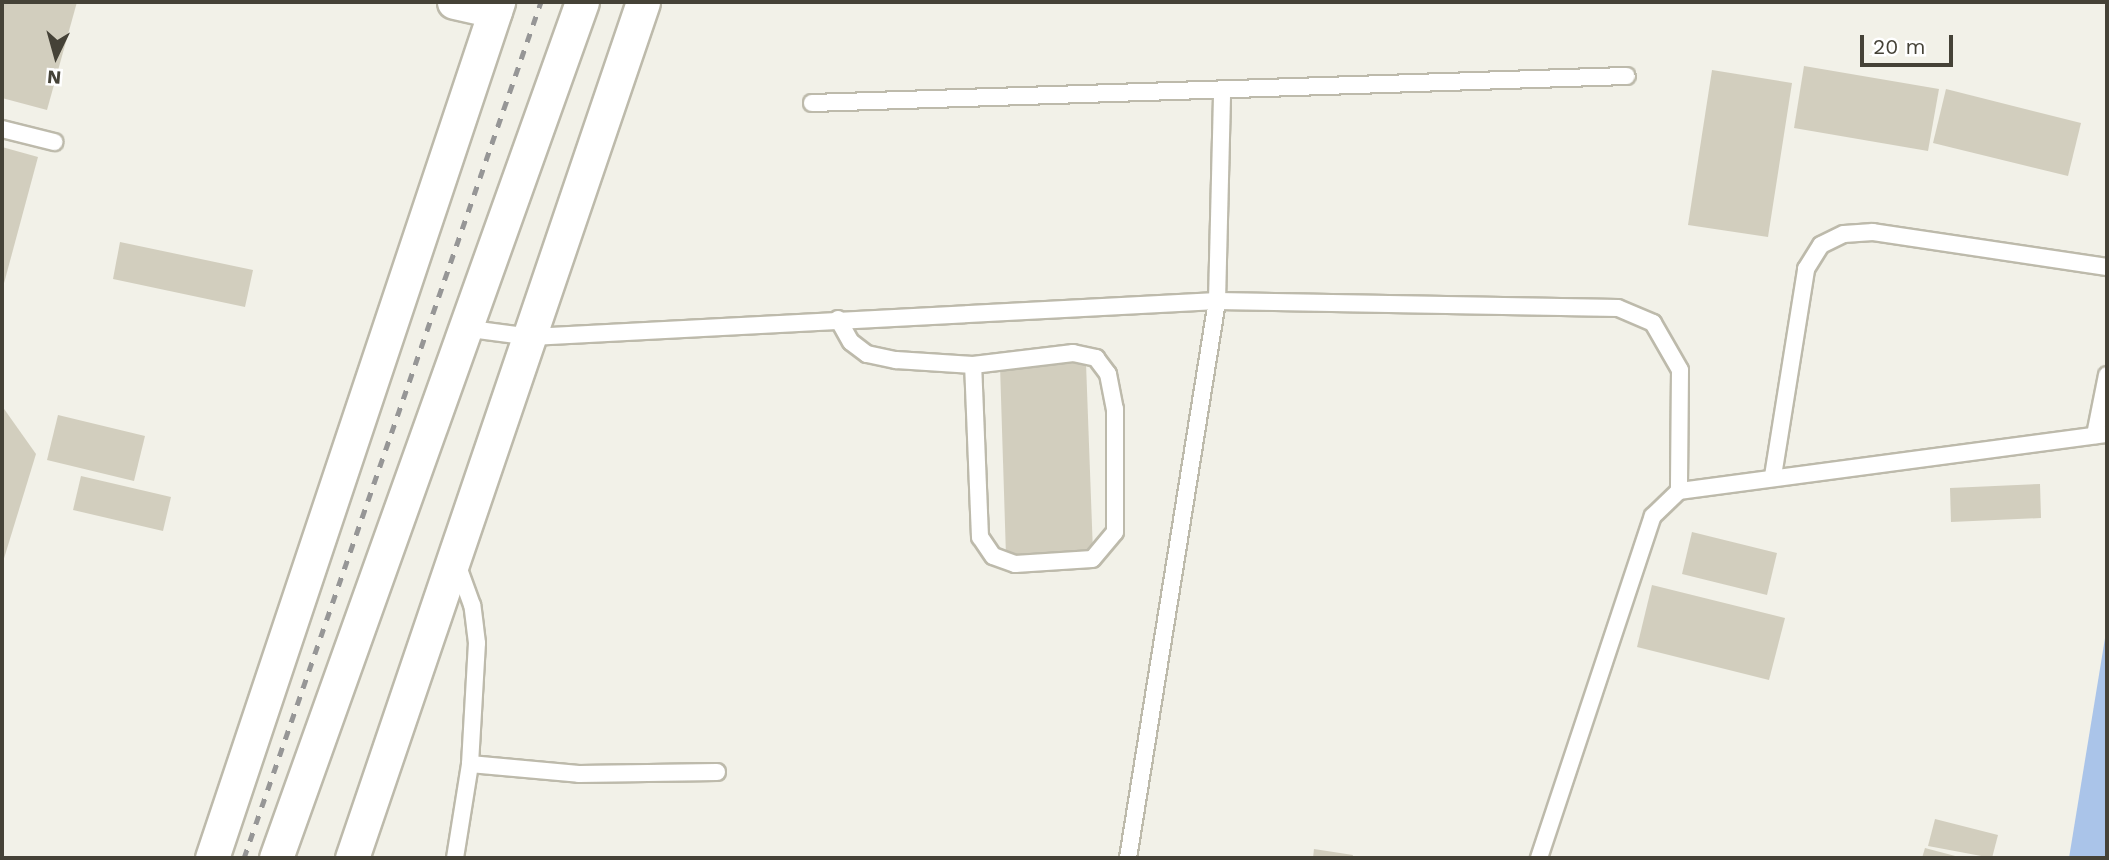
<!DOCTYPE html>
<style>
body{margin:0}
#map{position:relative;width:2109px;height:860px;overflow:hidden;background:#f2f1e8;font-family:"Work Sans",sans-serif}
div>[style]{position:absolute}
.water>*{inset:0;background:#aac4e9}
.building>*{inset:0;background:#d2cebe}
.roads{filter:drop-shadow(2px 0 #bdbaab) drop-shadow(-2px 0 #bdbaab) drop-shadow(0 2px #bdbaab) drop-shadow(0 -2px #bdbaab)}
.service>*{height:16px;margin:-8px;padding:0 8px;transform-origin:8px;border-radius:8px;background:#fff}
.minor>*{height:33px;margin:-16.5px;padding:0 16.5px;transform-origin:16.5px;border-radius:16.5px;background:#fff}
.rail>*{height:5px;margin-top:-2.5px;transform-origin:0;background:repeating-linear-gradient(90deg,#969696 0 9px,transparent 0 18px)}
span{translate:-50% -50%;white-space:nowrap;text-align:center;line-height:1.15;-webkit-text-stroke:5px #fff;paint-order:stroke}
.frame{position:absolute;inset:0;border:4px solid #454237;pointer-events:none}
.north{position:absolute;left:21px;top:21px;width:70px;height:70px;-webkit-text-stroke:5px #fff;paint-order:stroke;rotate:185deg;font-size:19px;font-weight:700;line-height:28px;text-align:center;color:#454237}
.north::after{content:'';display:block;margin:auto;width:24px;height:32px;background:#454237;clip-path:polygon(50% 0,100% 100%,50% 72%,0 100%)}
.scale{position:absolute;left:1860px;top:35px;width:93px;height:32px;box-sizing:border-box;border:4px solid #454237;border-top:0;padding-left:9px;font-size:21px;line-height:24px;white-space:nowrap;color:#454237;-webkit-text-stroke:5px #fff;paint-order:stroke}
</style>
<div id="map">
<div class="water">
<i style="clip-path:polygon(2107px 626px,2107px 858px,2069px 858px)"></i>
</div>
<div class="building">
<i style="clip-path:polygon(2px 2px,77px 2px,47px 110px,2px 98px)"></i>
<i style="clip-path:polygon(1804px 66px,1939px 89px,1928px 151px,1794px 128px)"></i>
<i style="clip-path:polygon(1712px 70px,1792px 83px,1768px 237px,1688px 225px)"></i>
<i style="clip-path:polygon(1946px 89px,2081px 123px,2068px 176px,1933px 143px)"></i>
<i style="clip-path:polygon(2px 147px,38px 157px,3px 287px,2px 286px)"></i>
<i style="clip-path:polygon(120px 242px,253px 270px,245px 307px,113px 279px)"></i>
<i style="clip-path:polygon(1086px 363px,1093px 553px,1006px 556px,1000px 366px)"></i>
<i style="clip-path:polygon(2px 406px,36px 454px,2px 565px)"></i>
<i style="clip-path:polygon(58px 415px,145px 436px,134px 481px,47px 460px)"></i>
<i style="clip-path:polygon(81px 476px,171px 497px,163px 531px,73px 510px)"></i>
<i style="clip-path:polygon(2040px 484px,2041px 518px,1951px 522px,1950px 488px)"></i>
<i style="clip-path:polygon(1692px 532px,1777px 553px,1767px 595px,1682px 574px)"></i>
<i style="clip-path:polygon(1652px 585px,1785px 618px,1769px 680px,1637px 647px)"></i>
<i style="clip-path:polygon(1935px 819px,1998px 835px,1992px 858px,1928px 846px)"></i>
<i style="clip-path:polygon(1925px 848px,1959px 857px,1959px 858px,1922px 858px)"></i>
<i style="clip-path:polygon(1314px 849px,1353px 855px,1352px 858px,1313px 858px)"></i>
</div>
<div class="roads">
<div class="service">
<i style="left:812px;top:103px;width:815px;rotate:-1.9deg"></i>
<i style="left:2px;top:129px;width:54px;rotate:14deg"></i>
<i style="left:838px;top:319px;width:26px;rotate:61deg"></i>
<i style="left:851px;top:342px;width:20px;rotate:37deg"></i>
<i style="left:867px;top:354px;width:30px;rotate:12deg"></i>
<i style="left:896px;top:360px;width:77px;rotate:3.7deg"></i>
<i style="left:973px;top:365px;width:101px;rotate:-6.8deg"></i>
<i style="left:1073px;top:353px;width:24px;rotate:12deg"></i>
<i style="left:1096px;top:358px;width:20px;rotate:53deg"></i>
<i style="left:1108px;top:374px;width:36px;rotate:79deg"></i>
<i style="left:1115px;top:409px;width:123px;rotate:90deg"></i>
<i style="left:1115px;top:532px;width:35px;rotate:130deg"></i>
<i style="left:1092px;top:559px;width:77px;rotate:176.3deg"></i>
<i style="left:1015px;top:564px;width:23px;rotate:-160deg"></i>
<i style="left:993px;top:556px;width:23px;rotate:-124deg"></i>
<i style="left:980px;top:537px;width:172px;rotate:-92.3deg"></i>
<i style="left:463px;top:328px;width:69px;rotate:7.5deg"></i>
<i style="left:531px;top:337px;width:687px;rotate:-3deg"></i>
<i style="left:1217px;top:301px;width:401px;rotate:1deg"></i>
<i style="left:1618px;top:308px;width:38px;rotate:23deg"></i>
<i style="left:1653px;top:323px;width:54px;rotate:60.1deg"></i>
<i style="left:1680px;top:370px;width:121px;rotate:90.5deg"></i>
<i style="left:2095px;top:435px;width:61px;rotate:-78.7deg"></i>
<i style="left:1773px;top:476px;width:210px;rotate:-80.9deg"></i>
<i style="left:1806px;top:269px;width:28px;rotate:-58deg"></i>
<i style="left:1821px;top:245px;width:25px;rotate:-26deg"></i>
<i style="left:1844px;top:234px;width:29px;rotate:-4deg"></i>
<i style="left:1873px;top:232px;width:237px;rotate:8.5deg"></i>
<i style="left:470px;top:764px;width:109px;rotate:5.2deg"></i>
<i style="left:579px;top:774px;width:138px;rotate:-0.8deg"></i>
<i style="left:455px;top:858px;width:95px;rotate:-80.9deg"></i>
<i style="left:470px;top:764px;width:121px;rotate:-86.7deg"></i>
<i style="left:477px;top:643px;width:38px;rotate:-97deg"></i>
<i style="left:472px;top:605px;width:47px;rotate:-110deg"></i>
<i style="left:1128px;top:858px;width:564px;rotate:-80.92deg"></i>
<i style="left:1217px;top:301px;width:211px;rotate:-88.6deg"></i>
<i style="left:1539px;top:858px;width:360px;rotate:-71.6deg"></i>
<i style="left:1653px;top:516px;width:36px;rotate:-44deg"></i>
<i style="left:1679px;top:491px;width:432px;rotate:-7.6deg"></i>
</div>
<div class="minor">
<i style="left:454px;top:2px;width:42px;rotate:12.4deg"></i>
<i style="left:212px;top:858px;width:903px;rotate:-71.52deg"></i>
<i style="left:276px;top:858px;width:909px;rotate:-70.33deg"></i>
<i style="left:352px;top:858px;width:904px;rotate:-71.22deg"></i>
</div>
</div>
<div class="rail">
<i style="left:244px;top:858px;width:906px;rotate:-70.87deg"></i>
</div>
<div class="frame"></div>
<div class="north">N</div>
<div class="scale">20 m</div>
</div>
